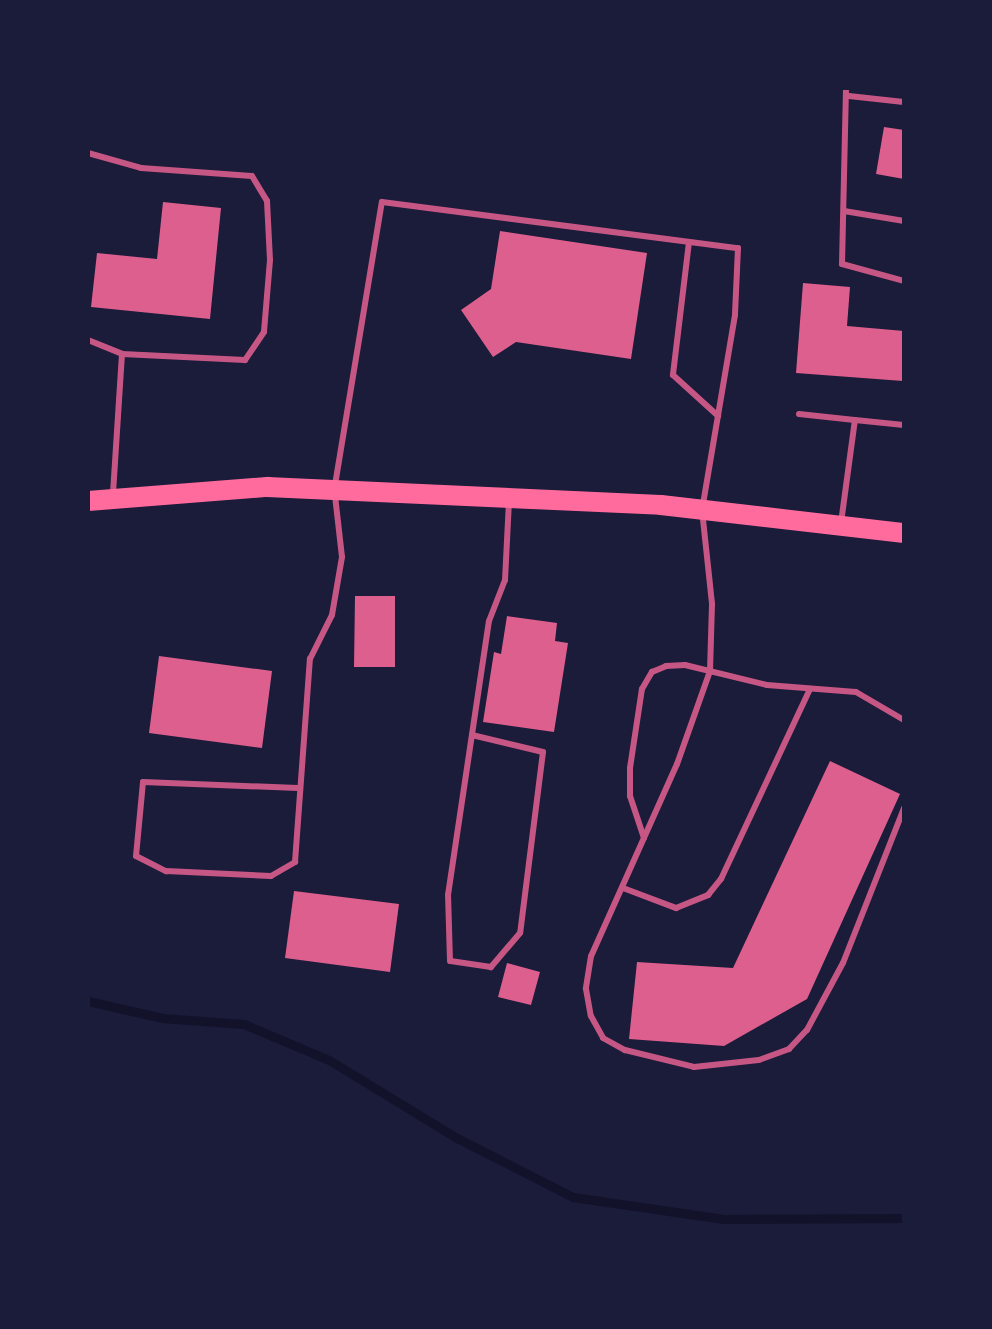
<!DOCTYPE html>
<style>
body{margin:0}
#map{position:relative;width:992px;height:1329px;overflow:hidden;background:#1b1b3a;font-family:"Fira Sans",sans-serif}
div>[style]{position:absolute}
.stream>*{height:9px;margin:-4.5px;padding:0 4.5px;transform-origin:4.5px;border-radius:4.5px;background:#12122b}
.building>*{inset:0;background:#dd5f8e}
.service>*{height:6px;margin:-3px;padding:0 3px;transform-origin:3px;border-radius:3px;background:#c65784}
.primary>*{height:20px;margin:-10px;padding:0 10px;transform-origin:10px;border-radius:10px;background:#ff6b9d}
span{translate:-50% -50%;white-space:nowrap;text-align:center;line-height:1.15;-webkit-text-stroke:6px #1b1b3a;paint-order:stroke}
.frame{position:absolute;inset:0;border:90px solid #1b1b3a;pointer-events:none}
</style>
<div id="map">
<div class="stream">
<i style="left:88px;top:1001px;width:76px;rotate:12.9deg"></i>
<i style="left:162px;top:1018px;width:82px;rotate:4.2deg"></i>
<i style="left:244px;top:1024px;width:92px;rotate:23deg"></i>
<i style="left:329px;top:1060px;width:150px;rotate:31.4deg"></i>
<i style="left:457px;top:1138px;width:130px;rotate:27deg"></i>
<i style="left:573px;top:1197px;width:152px;rotate:8.3deg"></i>
<i style="left:723px;top:1219px;width:181px;rotate:-0.3deg"></i>
</div>
<div class="building">
<i style="clip-path:polygon(884px 127px,904px 130px,904px 179px,876px 174px)"></i>
<i style="clip-path:polygon(163px 202px,221px 208px,210px 319px,91px 307px,97px 253px,157px 259px)"></i>
<i style="clip-path:polygon(500px 231px,647px 253px,631px 359px,516px 342px,493px 357px,461px 310px,491px 289px)"></i>
<i style="clip-path:polygon(803px 283px,850px 287px,847px 326px,904px 331px,903px 381px,796px 373px)"></i>
<i style="clip-path:polygon(355px 596px,395px 596px,395px 667px,354px 667px)"></i>
<i style="clip-path:polygon(507px 616px,557px 623px,555px 641px,568px 643px,554px 732px,483px 722px,494px 652px,501px 654px)"></i>
<i style="clip-path:polygon(159px 656px,272px 671px,262px 748px,149px 733px)"></i>
<i style="clip-path:polygon(830px 761px,900px 794px,807px 999px,724px 1046px,629px 1039px,637px 962px,733px 968px)"></i>
<i style="clip-path:polygon(294px 891px,399px 904px,390px 972px,285px 958px)"></i>
<i style="clip-path:polygon(507px 963px,540px 972px,531px 1005px,498px 997px)"></i>
</div>
<div class="service">
<i style="left:846px;top:88px;width:176px;rotate:91.3deg"></i>
<i style="left:842px;top:264px;width:64px;rotate:15.3deg"></i>
<i style="left:849px;top:96px;width:55px;rotate:6.2deg"></i>
<i style="left:88px;top:153px;width:55px;rotate:15.8deg"></i>
<i style="left:141px;top:168px;width:111px;rotate:4.1deg"></i>
<i style="left:252px;top:176px;width:29px;rotate:59deg"></i>
<i style="left:267px;top:201px;width:59px;rotate:87.1deg"></i>
<i style="left:270px;top:260px;width:72px;rotate:94.8deg"></i>
<i style="left:264px;top:332px;width:34px;rotate:124deg"></i>
<i style="left:245px;top:360px;width:123px;rotate:-177.2deg"></i>
<i style="left:122px;top:354px;width:141px;rotate:93.7deg"></i>
<i style="left:844px;top:211px;width:61px;rotate:9.5deg"></i>
<i style="left:689px;top:242px;width:134px;rotate:96.9deg"></i>
<i style="left:673px;top:375px;width:61px;rotate:42.3deg"></i>
<i style="left:88px;top:340px;width:37px;rotate:22deg"></i>
<i style="left:799px;top:414px;width:56px;rotate:6.1deg"></i>
<i style="left:335px;top:485px;width:287px;rotate:-80.6deg"></i>
<i style="left:382px;top:202px;width:359px;rotate:7.4deg"></i>
<i style="left:738px;top:248px;width:67px;rotate:92.6deg"></i>
<i style="left:735px;top:315px;width:198px;rotate:99.6deg"></i>
<i style="left:702px;top:510px;width:95px;rotate:83.9deg"></i>
<i style="left:712px;top:604px;width:67px;rotate:91.7deg"></i>
<i style="left:710px;top:671px;width:99px;rotate:109.5deg"></i>
<i style="left:677px;top:764px;width:210px;rotate:114.1deg"></i>
<i style="left:591px;top:956px;width:33px;rotate:99deg"></i>
<i style="left:586px;top:989px;width:27px;rotate:80deg"></i>
<i style="left:591px;top:1016px;width:25px;rotate:61deg"></i>
<i style="left:603px;top:1038px;width:25px;rotate:29deg"></i>
<i style="left:625px;top:1050px;width:71px;rotate:13.8deg"></i>
<i style="left:694px;top:1067px;width:65px;rotate:-6.1deg"></i>
<i style="left:759px;top:1060px;width:32px;rotate:-20deg"></i>
<i style="left:789px;top:1049px;width:26px;rotate:-47deg"></i>
<i style="left:807px;top:1030px;width:76px;rotate:-61.8deg"></i>
<i style="left:843px;top:963px;width:167px;rotate:-68.5deg"></i>
<i style="left:841px;top:523px;width:104px;rotate:-82.3deg"></i>
<i style="left:855px;top:420px;width:49px;rotate:5.8deg"></i>
<i style="left:472px;top:735px;width:73px;rotate:13.5deg"></i>
<i style="left:543px;top:752px;width:182px;rotate:97.2deg"></i>
<i style="left:520px;top:933px;width:45px;rotate:130.5deg"></i>
<i style="left:491px;top:967px;width:41px;rotate:-171.7deg"></i>
<i style="left:450px;top:961px;width:66px;rotate:-91.7deg"></i>
<i style="left:448px;top:895px;width:277px;rotate:-81.5deg"></i>
<i style="left:489px;top:621px;width:44px;rotate:-68.7deg"></i>
<i style="left:505px;top:580px;width:78px;rotate:-87.1deg"></i>
<i style="left:298px;top:788px;width:155px;rotate:-177.8deg"></i>
<i style="left:143px;top:782px;width:74px;rotate:95.4deg"></i>
<i style="left:136px;top:856px;width:34px;rotate:27deg"></i>
<i style="left:166px;top:871px;width:105px;rotate:2.7deg"></i>
<i style="left:271px;top:876px;width:28px;rotate:-30deg"></i>
<i style="left:295px;top:862px;width:204px;rotate:-85.8deg"></i>
<i style="left:310px;top:659px;width:49px;rotate:-63.4deg"></i>
<i style="left:332px;top:615px;width:59px;rotate:-80.2deg"></i>
<i style="left:342px;top:557px;width:61px;rotate:-96.5deg"></i>
<i style="left:644px;top:838px;width:44px;rotate:-108.4deg"></i>
<i style="left:630px;top:796px;width:28px;rotate:-90deg"></i>
<i style="left:630px;top:768px;width:80px;rotate:-81.4deg"></i>
<i style="left:642px;top:689px;width:20px;rotate:-60deg"></i>
<i style="left:652px;top:672px;width:15px;rotate:-23deg"></i>
<i style="left:666px;top:666px;width:19px;rotate:-3deg"></i>
<i style="left:685px;top:665px;width:84px;rotate:13.7deg"></i>
<i style="left:767px;top:685px;width:89px;rotate:4.5deg"></i>
<i style="left:856px;top:692px;width:56px;rotate:30.3deg"></i>
<i style="left:623px;top:888px;width:57px;rotate:20.7deg"></i>
<i style="left:676px;top:908px;width:35px;rotate:-22deg"></i>
<i style="left:708px;top:895px;width:21px;rotate:-51deg"></i>
<i style="left:721px;top:879px;width:210px;rotate:-64.9deg"></i>
</div>
<div class="primary">
<i style="left:88px;top:501px;width:180px;rotate:-4.5deg"></i>
<i style="left:267px;top:487px;width:394px;rotate:2.6deg"></i>
<i style="left:661px;top:505px;width:245px;rotate:6.6deg"></i>
</div>
<div class="frame"></div>
</div>
